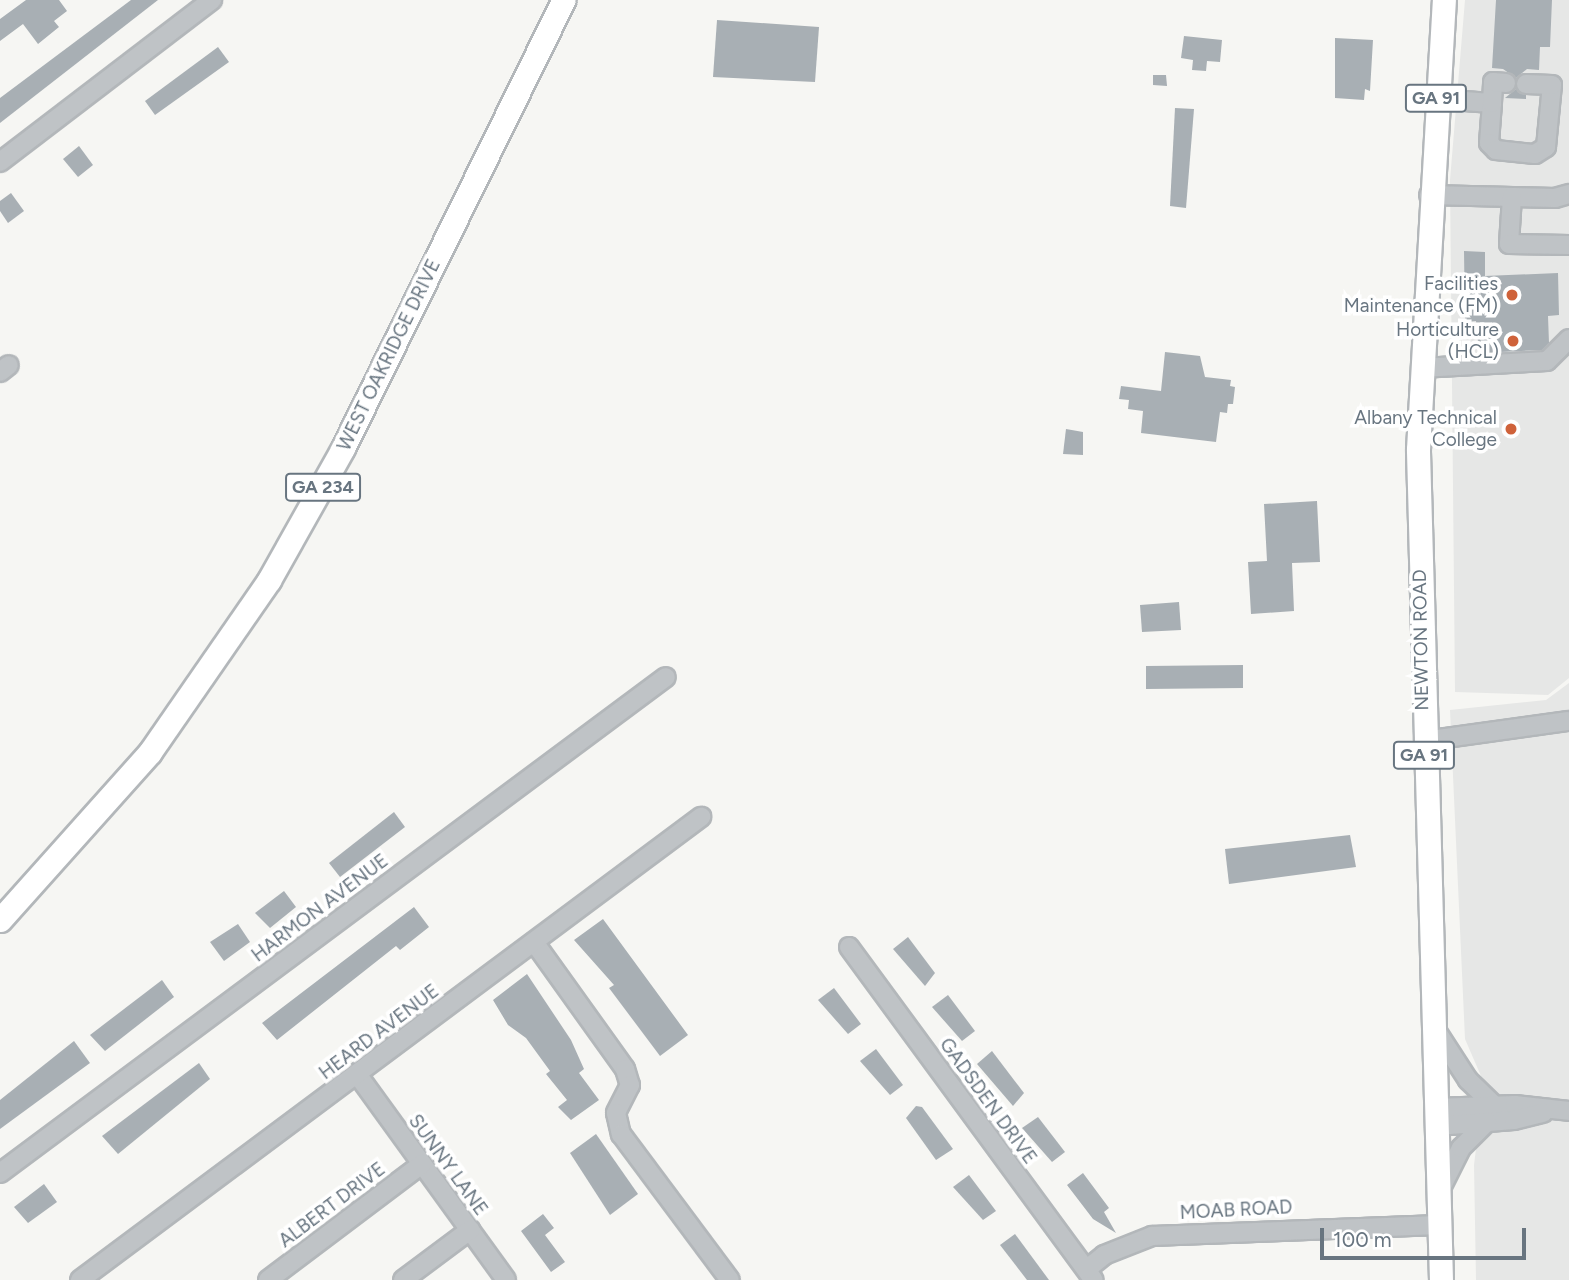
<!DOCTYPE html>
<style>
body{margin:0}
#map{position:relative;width:1569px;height:1280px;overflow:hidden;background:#f6f6f3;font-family:Figtree,sans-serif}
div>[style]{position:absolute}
.built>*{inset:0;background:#e6e7e6}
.building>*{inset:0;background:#a8afb4}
.roads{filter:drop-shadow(2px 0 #b3b7ba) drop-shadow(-2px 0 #b3b7ba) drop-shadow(0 2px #b3b7ba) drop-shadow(0 -2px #b3b7ba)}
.minor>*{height:18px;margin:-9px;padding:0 9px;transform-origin:9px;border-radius:9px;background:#bfc3c6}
.major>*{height:23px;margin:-11.5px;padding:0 11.5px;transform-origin:11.5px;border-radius:11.5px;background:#fff}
.dots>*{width:19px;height:19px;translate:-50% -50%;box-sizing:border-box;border:4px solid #fff;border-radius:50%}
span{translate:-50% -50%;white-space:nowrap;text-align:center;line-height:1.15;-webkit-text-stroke:7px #fff;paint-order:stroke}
.shield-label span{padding:2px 5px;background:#fff;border:2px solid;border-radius:5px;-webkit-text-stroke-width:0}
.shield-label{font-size:18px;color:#687580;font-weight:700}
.poi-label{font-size:19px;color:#687580}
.right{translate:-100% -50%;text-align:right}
.street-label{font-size:19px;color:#687580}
.scale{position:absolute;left:1320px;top:1228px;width:206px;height:32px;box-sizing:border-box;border:4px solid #687580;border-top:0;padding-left:9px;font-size:21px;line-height:24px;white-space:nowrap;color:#687580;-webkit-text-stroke:5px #fff;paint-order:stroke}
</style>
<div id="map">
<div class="built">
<i style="clip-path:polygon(1465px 0,1569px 0,1569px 678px,1548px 695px,1455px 692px,1450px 180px)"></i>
<i style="clip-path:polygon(1569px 683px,1569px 1280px,1476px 1280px,1474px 1165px,1484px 1083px,1465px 1039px,1450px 710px,1546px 700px)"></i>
</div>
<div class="building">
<i style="clip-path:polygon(26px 0,59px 0,67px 11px,54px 21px,59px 27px,38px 44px,23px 24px,0 41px,0 19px)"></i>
<i style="clip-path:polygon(131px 0,158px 0,0 123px,0 98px)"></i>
<i style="clip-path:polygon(1496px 0,1552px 0,1550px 47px,1540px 47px,1539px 70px,1527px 69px,1516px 78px,1503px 69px,1492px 68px)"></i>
<i style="clip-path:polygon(717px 20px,819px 27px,815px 82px,713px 77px)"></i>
<i style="clip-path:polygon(1184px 36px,1222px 40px,1220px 62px,1207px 61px,1206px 71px,1192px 70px,1193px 60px,1181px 58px)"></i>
<i style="clip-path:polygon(1335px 38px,1373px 40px,1370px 91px,1365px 89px,1364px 100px,1335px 98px)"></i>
<i style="clip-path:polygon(218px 47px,229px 62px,155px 115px,145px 101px)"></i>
<i style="clip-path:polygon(1153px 75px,1166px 75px,1167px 86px,1153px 85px)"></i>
<i style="clip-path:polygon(1516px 89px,1526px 95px,1526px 99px,1505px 98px)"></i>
<i style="clip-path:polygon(1175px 108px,1194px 109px,1186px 208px,1170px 206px)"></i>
<i style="clip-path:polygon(79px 146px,93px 165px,78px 177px,63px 159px)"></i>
<i style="clip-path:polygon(11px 193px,24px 211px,8px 223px,0 211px,0 201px)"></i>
<i style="clip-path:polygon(1464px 251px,1485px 252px,1485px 276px,1558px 273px,1559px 315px,1548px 316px,1549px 343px,1542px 350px,1479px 353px,1476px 321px,1465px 322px)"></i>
<i style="clip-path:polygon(1165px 352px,1200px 356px,1205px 377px,1231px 380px,1230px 386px,1235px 387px,1233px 404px,1228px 404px,1227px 413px,1220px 412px,1216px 442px,1141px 433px,1143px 411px,1128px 409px,1129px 400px,1119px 399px,1121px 386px,1161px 391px)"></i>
<i style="clip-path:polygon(1066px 429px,1083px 432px,1083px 455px,1063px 454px)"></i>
<i style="clip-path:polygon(1317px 501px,1320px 562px,1292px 563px,1294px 611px,1251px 614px,1248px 562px,1267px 561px,1264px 504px)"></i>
<i style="clip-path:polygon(1179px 602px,1181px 630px,1142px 632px,1140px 605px)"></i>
<i style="clip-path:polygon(1243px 665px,1243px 688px,1146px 689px,1146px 666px)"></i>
<i style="clip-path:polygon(394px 812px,405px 827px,340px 877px,329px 863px)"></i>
<i style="clip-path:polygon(1350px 835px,1356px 867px,1229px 884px,1225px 849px)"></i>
<i style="clip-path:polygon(284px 891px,296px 907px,270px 928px,255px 913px)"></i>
<i style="clip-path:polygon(414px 907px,429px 927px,400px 950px,396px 946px,277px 1040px,262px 1023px)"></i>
<i style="clip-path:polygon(603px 919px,688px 1035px,660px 1056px,609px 988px,614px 985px,574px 940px)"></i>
<i style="clip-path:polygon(238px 924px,250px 942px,224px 961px,210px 942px)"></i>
<i style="clip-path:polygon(908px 937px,935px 973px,925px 986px,893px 949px)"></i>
<i style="clip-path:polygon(527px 974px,571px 1040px,584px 1069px,579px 1073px,599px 1100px,571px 1120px,558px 1107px,567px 1100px,546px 1074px,550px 1071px,526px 1038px,508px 1025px,493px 1000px)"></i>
<i style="clip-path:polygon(162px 980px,174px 997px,105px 1051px,90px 1035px)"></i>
<i style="clip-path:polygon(834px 988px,861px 1024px,848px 1034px,818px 1000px)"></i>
<i style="clip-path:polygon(948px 995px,975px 1031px,962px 1041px,932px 1007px)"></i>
<i style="clip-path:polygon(74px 1041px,90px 1063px,0 1129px,0 1100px)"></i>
<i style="clip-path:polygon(876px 1049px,903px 1085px,890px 1095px,860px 1061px)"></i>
<i style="clip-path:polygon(992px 1051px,1024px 1093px,1013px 1106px,977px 1064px)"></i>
<i style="clip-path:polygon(199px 1063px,210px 1079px,118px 1154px,102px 1136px)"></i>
<i style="clip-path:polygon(916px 1106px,922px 1107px,953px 1149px,936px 1160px,906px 1118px)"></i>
<i style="clip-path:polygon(1038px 1117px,1065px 1152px,1052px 1162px,1022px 1128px)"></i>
<i style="clip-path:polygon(596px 1134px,638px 1194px,610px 1215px,570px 1153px)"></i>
<i style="clip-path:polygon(1083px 1173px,1109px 1208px,1104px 1212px,1116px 1233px,1093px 1219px,1067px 1185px)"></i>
<i style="clip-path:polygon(969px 1175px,996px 1211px,983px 1220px,953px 1187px)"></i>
<i style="clip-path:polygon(44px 1184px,57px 1202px,28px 1223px,14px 1207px)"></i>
<i style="clip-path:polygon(543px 1214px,554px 1228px,545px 1235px,565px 1262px,551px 1272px,521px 1231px)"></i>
<i style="clip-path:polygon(1015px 1234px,1049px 1280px,1027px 1280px,1000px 1245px)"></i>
</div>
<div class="roads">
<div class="minor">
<i style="left:1436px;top:99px;width:56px;rotate:4.1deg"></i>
<i style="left:1492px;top:103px;width:40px;rotate:94.3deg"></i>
<i style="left:1489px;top:143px;width:10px;rotate:45deg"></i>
<i style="left:1496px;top:150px;width:39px;rotate:6deg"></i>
<i style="left:1535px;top:154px;width:13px;rotate:-32deg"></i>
<i style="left:1546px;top:147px;width:62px;rotate:-84.5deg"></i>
<i style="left:1552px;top:85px;width:26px;rotate:-178deg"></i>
<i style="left:1492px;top:103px;width:21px;rotate:-87deg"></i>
<i style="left:1493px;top:82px;width:13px;rotate:4deg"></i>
<i style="left:0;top:162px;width:267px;rotate:-37.4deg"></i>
<i style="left:1429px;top:195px;width:126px;rotate:1.4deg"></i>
<i style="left:1555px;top:198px;width:15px;rotate:-16deg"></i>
<i style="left:1512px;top:197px;width:47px;rotate:93.7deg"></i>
<i style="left:1509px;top:244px;width:60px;rotate:1deg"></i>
<i style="left:1421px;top:368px;width:126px;rotate:-3.2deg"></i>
<i style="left:1547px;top:361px;width:31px;rotate:-45deg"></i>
<i style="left:0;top:372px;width:11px;rotate:-38deg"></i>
<i style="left:1424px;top:741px;width:146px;rotate:-7.9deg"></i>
<i style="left:534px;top:942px;width:156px;rotate:54.4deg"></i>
<i style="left:625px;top:1069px;width:17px;rotate:73deg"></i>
<i style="left:630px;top:1085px;width:31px;rotate:117deg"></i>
<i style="left:616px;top:1113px;width:22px;rotate:77deg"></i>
<i style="left:621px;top:1134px;width:182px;rotate:53.3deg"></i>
<i style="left:849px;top:947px;width:413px;rotate:53.7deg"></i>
<i style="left:1435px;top:1029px;width:61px;rotate:57.1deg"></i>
<i style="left:1468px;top:1080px;width:37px;rotate:44deg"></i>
<i style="left:357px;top:1074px;width:254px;rotate:54.1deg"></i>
<i style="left:1436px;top:1108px;width:79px;rotate:-2.2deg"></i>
<i style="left:1515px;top:1105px;width:54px;rotate:6.3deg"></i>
<i style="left:1437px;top:1126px;width:77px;rotate:-4.5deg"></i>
<i style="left:1514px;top:1120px;width:30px;rotate:-14deg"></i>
<i style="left:0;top:1173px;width:830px;rotate:-36.68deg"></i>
<i style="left:1441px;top:1188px;width:45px;rotate:-63.4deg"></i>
<i style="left:1461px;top:1148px;width:37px;rotate:-45deg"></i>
<i style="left:1087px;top:1269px;width:22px;rotate:-39deg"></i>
<i style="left:1104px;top:1255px;width:52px;rotate:-21.6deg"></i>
<i style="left:1152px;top:1236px;width:287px;rotate:-2.2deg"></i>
<i style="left:80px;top:1280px;width:775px;rotate:-36.71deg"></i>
<i style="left:268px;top:1280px;width:193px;rotate:-37deg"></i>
<i style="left:403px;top:1280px;width:84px;rotate:-36.7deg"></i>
</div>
<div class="major">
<i style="left:0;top:920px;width:225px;rotate:-48.2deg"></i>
<i style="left:150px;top:752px;width:209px;rotate:-55.3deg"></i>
<i style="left:269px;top:580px;width:151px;rotate:-60.7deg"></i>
<i style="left:343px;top:448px;width:499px;rotate:-63.8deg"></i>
<i style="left:1441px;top:1280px;width:831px;rotate:-91.59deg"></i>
<i style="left:1418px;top:449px;width:450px;rotate:-86.7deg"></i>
</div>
</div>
<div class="dots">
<i style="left:1512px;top:295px;background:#cf623a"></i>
<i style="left:1513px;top:341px;background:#cf623a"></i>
<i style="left:1511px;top:429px;background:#cf623a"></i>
</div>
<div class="shield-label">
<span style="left:1436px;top:98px">GA 91</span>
<span style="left:323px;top:487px">GA 234</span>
<span style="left:1424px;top:755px">GA 91</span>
</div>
<div class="poi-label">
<span class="right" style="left:1498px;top:295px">Facilities<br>Maintenance (FM)</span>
<span class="right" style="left:1499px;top:341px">Horticulture<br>(HCL)</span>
<span class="right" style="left:1497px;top:429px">Albany Technical<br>College</span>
</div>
<div class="street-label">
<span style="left:389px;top:355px;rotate:-64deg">WEST OAKRIDGE DRIVE</span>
<span style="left:1421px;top:640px;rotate:-91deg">NEWTON ROAD</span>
<span style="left:320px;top:908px;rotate:-37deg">HARMON AVENUE</span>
<span style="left:379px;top:1032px;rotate:-37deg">HEARD AVENUE</span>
<span style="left:988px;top:1101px;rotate:54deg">GADSDEN DRIVE</span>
<span style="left:448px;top:1165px;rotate:54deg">SUNNY LANE</span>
<span style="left:332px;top:1205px;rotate:-37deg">ALBERT DRIVE</span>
<span style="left:1236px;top:1210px;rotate:-3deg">MOAB ROAD</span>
</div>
<div class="scale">100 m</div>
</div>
